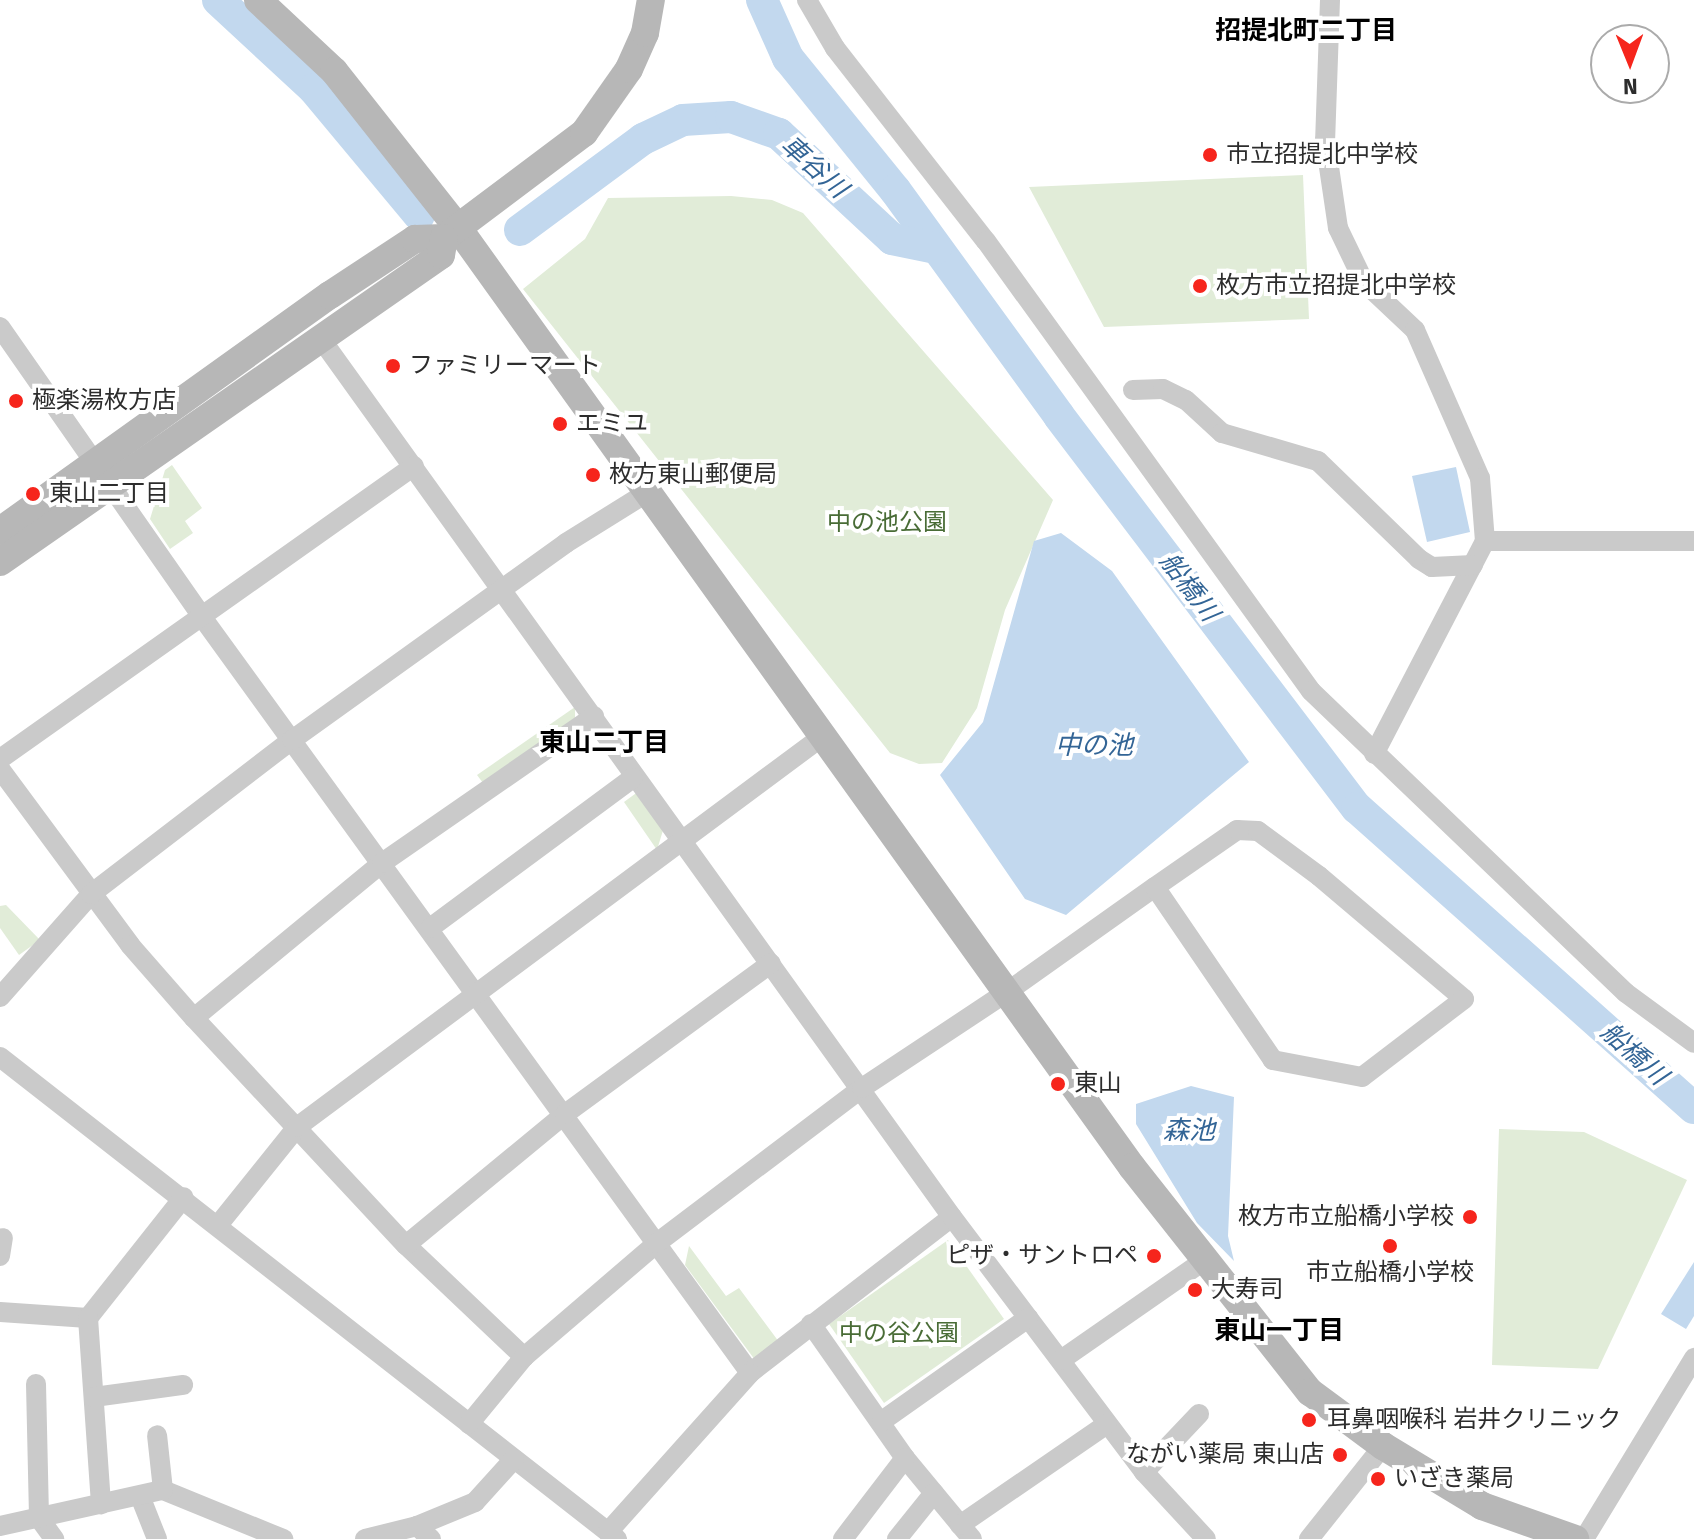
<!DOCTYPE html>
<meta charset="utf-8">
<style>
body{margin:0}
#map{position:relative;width:1694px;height:1539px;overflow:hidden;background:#fff;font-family:"Fira Sans","Noto Sans JP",sans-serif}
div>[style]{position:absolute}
.green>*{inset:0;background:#e1ecd8}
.water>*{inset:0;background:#c2d8ee}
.river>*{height:32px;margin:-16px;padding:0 16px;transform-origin:16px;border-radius:16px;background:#c2d8ee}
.street>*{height:20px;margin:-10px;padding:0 10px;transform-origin:10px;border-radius:10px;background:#cacaca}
.secondary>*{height:28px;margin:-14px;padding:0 14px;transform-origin:14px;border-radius:14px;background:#b7b7b7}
.dots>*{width:22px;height:22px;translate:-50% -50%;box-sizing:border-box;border:4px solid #fff;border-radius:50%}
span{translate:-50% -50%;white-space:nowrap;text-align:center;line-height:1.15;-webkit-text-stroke:8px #fff;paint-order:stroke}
.poi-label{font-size:24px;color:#2d2d2d}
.left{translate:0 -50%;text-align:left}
.right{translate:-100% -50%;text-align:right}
.park-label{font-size:24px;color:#496c36}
.neighbourhood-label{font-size:26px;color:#000;font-weight:700}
.water-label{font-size:26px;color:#336596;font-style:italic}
.north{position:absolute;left:1590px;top:24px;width:80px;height:80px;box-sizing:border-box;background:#fff;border:2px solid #ababab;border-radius:50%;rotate:179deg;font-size:22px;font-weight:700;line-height:32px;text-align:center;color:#2d2d2d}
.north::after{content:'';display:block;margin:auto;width:28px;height:36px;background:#f6251c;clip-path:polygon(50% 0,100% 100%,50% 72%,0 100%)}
</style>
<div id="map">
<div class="green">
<i style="clip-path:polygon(1303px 175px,1309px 319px,1104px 327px,1029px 187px)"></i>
<i style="clip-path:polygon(731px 196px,772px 200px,803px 213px,1053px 500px,1005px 610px,977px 708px,942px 763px,919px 764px,890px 753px,523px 289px,585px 239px,608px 198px)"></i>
<i style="clip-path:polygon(172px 465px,202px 508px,185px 521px,193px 533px,170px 549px,150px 519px,165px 470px)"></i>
<i style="clip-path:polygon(575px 707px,575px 719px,486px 787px,477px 775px)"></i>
<i style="clip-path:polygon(639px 791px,664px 827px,657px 850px,624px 802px)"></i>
<i style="clip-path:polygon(6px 905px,40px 940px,19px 955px,0 928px,0 906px)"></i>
<i style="clip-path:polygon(1499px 1129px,1584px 1132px,1687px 1180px,1598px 1369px,1492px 1365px)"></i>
<i style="clip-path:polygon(948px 1240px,1004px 1319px,884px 1403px,829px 1324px)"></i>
<i style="clip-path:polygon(689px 1246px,726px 1296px,739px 1288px,779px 1342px,755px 1360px,685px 1265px)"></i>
</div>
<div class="water">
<i style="clip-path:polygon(1456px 467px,1470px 532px,1427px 542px,1412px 476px)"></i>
<i style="clip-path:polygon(1061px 533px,1112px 571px,1249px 762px,1066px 915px,1025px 899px,940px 775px,983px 722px,1034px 541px)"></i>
<i style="clip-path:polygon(1191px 1086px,1234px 1097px,1228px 1236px,1234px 1261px,1197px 1223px,1136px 1124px,1136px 1104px)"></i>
<i style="clip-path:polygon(1694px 1262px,1694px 1316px,1686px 1329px,1661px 1314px)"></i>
</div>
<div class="river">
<i style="left:218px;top:0;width:131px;rotate:42.8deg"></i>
<i style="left:314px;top:89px;width:164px;rotate:50.2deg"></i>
<i style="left:762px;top:0;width:64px;rotate:65.9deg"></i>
<i style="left:788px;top:58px;width:170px;rotate:51deg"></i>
<i style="left:895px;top:190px;width:279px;rotate:54deg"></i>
<i style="left:1059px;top:416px;width:492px;rotate:52.8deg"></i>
<i style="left:1357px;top:808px;width:451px;rotate:41.7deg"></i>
<i style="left:520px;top:230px;width:153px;rotate:-36.5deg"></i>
<i style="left:643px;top:139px;width:44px;rotate:-25.4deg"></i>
<i style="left:683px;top:120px;width:48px;rotate:-3.6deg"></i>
<i style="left:731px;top:117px;width:51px;rotate:19.5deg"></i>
<i style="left:779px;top:134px;width:154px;rotate:42.9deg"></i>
<i style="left:892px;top:239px;width:45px;rotate:11.6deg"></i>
</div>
<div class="street">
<i style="left:807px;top:0;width:56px;rotate:59.7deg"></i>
<i style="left:835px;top:48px;width:245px;rotate:52deg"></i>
<i style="left:986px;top:241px;width:555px;rotate:54.16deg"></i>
<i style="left:1311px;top:691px;width:436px;rotate:43.8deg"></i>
<i style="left:1626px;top:993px;width:84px;rotate:36.3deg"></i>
<i style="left:1330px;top:0;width:140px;rotate:92deg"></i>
<i style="left:1325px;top:140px;width:89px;rotate:81.6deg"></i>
<i style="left:1338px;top:228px;width:60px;rotate:64.3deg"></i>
<i style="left:1364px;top:282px;width:70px;rotate:43.3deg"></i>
<i style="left:1415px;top:330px;width:162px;rotate:66.3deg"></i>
<i style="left:1480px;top:478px;width:63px;rotate:85.5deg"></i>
<i style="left:1485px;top:541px;width:240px;rotate:117.5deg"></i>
<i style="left:0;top:327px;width:353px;rotate:55.1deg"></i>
<i style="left:202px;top:617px;width:934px;rotate:54.06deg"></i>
<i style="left:750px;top:1373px;width:255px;rotate:-37.7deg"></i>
<i style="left:321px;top:339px;width:1081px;rotate:54.3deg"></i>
<i style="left:952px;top:1217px;width:319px;rotate:53deg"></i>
<i style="left:1144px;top:1472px;width:91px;rotate:47.2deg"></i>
<i style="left:1133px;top:390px;width:30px;rotate:-2deg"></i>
<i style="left:1163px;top:389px;width:25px;rotate:26deg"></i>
<i style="left:1186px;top:400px;width:49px;rotate:42.5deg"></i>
<i style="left:1222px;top:433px;width:100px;rotate:16.3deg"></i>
<i style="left:1318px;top:461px;width:141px;rotate:44.1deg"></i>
<i style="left:1419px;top:559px;width:15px;rotate:32deg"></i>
<i style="left:1432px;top:567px;width:41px;rotate:-2.8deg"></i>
<i style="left:1485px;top:541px;width:209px"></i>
<i style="left:0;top:759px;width:507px;rotate:-35.29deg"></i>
<i style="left:0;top:769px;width:219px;rotate:53.5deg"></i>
<i style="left:130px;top:945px;width:97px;rotate:48.8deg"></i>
<i style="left:194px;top:1018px;width:311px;rotate:47deg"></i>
<i style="left:406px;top:1245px;width:163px;rotate:43.5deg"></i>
<i style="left:430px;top:928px;width:252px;rotate:-36.5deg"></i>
<i style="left:0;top:997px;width:137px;rotate:-48.5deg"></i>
<i style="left:91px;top:894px;width:253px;rotate:-37.5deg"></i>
<i style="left:292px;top:740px;width:337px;rotate:-35.7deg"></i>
<i style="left:566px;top:543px;width:97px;rotate:-31.9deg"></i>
<i style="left:194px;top:1018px;width:244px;rotate:-39.5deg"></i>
<i style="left:382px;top:863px;width:258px;rotate:-34.7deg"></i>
<i style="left:0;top:1057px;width:783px;rotate:38deg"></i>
<i style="left:219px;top:1224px;width:124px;rotate:-51.2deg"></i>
<i style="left:297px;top:1127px;width:655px;rotate:-36.63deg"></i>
<i style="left:406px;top:1245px;width:206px;rotate:-39.5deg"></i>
<i style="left:565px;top:1114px;width:255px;rotate:-36.2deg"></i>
<i style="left:0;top:1256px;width:18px;rotate:-81deg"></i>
<i style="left:0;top:1312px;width:88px;rotate:3.9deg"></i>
<i style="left:88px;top:1318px;width:154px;rotate:-51.6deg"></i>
<i style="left:88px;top:1318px;width:187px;rotate:86deg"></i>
<i style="left:811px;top:1324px;width:164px;rotate:55deg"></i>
<i style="left:905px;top:1458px;width:105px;rotate:50.4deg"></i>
<i style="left:1061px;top:1360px;width:175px;rotate:-34.8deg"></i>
<i style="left:36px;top:1384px;width:134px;rotate:88.7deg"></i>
<i style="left:39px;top:1518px;width:26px;rotate:54deg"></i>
<i style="left:94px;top:1397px;width:90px;rotate:-7.7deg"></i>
<i style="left:882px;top:1421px;width:179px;rotate:-35.2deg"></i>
<i style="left:469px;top:1424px;width:87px;rotate:-50.6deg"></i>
<i style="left:524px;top:1357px;width:175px;rotate:-40.6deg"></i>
<i style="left:657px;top:1243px;width:257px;rotate:-37.1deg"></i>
<i style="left:862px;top:1088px;width:174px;rotate:-33.5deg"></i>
<i style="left:1007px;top:992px;width:181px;rotate:-35.4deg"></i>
<i style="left:1155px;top:887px;width:100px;rotate:-34.8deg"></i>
<i style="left:1237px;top:830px;width:21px;rotate:3deg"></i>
<i style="left:1258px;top:831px;width:76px;rotate:36.4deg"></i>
<i style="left:1319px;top:876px;width:190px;rotate:40.3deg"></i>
<i style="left:1464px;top:999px;width:128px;rotate:142.6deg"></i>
<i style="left:1362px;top:1077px;width:91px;rotate:-169.2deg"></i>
<i style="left:1273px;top:1060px;width:209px;rotate:-124.3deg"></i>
<i style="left:1144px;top:1472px;width:80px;rotate:-46.5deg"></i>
<i style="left:163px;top:1490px;width:130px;rotate:22.2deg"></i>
<i style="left:140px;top:1496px;width:46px;rotate:68.4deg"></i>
<i style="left:960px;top:1525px;width:178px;rotate:-34.5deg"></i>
<i style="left:0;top:1526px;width:167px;rotate:-12.5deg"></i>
<i style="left:163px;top:1490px;width:55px;rotate:-96.2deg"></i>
<i style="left:608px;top:1532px;width:213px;rotate:-48.2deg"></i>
<i style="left:365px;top:1539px;width:54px;rotate:-14deg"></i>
<i style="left:431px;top:1539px;width:19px;rotate:-137deg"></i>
<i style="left:417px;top:1526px;width:63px;rotate:-22.5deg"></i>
<i style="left:475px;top:1502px;width:58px;rotate:-47.8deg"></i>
<i style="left:843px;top:1539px;width:102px;rotate:-52.6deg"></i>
<i style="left:897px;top:1539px;width:59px;rotate:-51.2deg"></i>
<i style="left:1309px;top:1539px;width:119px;rotate:-51.5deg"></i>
<i style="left:1584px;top:1539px;width:212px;rotate:-58.7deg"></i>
</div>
<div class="secondary">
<i style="left:258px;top:0;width:104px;rotate:43.1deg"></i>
<i style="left:334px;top:71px;width:200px;rotate:51.7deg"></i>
<i style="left:458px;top:228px;width:1156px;rotate:54.33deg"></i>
<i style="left:1132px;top:1167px;width:287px;rotate:51.7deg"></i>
<i style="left:1310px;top:1392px;width:91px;rotate:36.5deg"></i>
<i style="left:1383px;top:1446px;width:116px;rotate:31.2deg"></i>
<i style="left:1482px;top:1506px;width:99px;rotate:19.5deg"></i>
<i style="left:0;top:531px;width:406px;rotate:-35.6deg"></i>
<i style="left:330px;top:295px;width:102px;rotate:-33.4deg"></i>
<i style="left:415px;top:239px;width:29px;rotate:-2deg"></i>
<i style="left:444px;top:238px;width:175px;rotate:-36.9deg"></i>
<i style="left:584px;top:133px;width:78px;rotate:-54.9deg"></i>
<i style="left:629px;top:69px;width:39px;rotate:-66deg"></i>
<i style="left:645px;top:33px;width:34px;rotate:-80deg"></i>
<i style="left:0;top:562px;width:537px;rotate:-34.84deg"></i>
<i style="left:441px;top:255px;width:17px;rotate:-80deg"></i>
</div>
<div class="dots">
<i style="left:1210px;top:155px;background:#f6251c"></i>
<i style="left:1200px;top:286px;background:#f6251c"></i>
<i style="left:393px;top:366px;background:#f6251c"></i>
<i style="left:16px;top:401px;background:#f6251c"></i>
<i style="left:560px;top:424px;background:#f6251c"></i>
<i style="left:593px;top:475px;background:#f6251c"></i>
<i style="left:33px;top:494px;background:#f6251c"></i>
<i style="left:1058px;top:1084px;background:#f6251c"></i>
<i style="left:1470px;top:1217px;background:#f6251c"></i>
<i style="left:1390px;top:1246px;background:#f6251c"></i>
<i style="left:1154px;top:1256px;background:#f6251c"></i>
<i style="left:1195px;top:1290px;background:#f6251c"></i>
<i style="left:1309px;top:1420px;background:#f6251c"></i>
<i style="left:1340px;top:1455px;background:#f6251c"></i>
<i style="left:1378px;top:1479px;background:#f6251c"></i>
</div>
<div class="poi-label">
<span class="left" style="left:1226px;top:155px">市立招提北中学校</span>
<span class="left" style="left:1216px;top:286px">枚方市立招提北中学校</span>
<span class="left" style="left:409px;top:366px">ファミリーマート</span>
<span class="left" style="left:32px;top:401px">極楽湯枚方店</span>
<span class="left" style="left:576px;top:424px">エミユ</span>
<span class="left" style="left:609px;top:475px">枚方東山郵便局</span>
<span class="left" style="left:49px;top:494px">東山二丁目</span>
<span class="left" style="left:1074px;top:1084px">東山</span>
<span class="right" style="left:1454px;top:1217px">枚方市立船橋小学校</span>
<span class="right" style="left:1138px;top:1256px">ピザ・サントロペ</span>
<span style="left:1390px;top:1273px">市立船橋小学校</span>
<span class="left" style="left:1211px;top:1290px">大寿司</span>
<span class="left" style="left:1327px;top:1420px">耳鼻咽喉科 岩井クリニック</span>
<span class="right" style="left:1324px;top:1455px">ながい薬局 東山店</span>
<span class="left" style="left:1394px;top:1479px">いざき薬局</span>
</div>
<div class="park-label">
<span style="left:887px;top:523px">中の池公園</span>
<span style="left:899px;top:1334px">中の谷公園</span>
</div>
<div class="neighbourhood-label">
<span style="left:1306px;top:31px">招提北町二丁目</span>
<span style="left:604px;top:743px">東山二丁目</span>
<span style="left:1279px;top:1331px">東山一丁目</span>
</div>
<div class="water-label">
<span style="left:814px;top:167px;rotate:42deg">車谷川</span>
<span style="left:1189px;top:587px;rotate:53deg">船橋川</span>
<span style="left:1094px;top:746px">中の池</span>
<span style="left:1634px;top:1054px;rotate:42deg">船橋川</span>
<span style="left:1189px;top:1131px">森池</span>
</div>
<div class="north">N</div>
</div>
